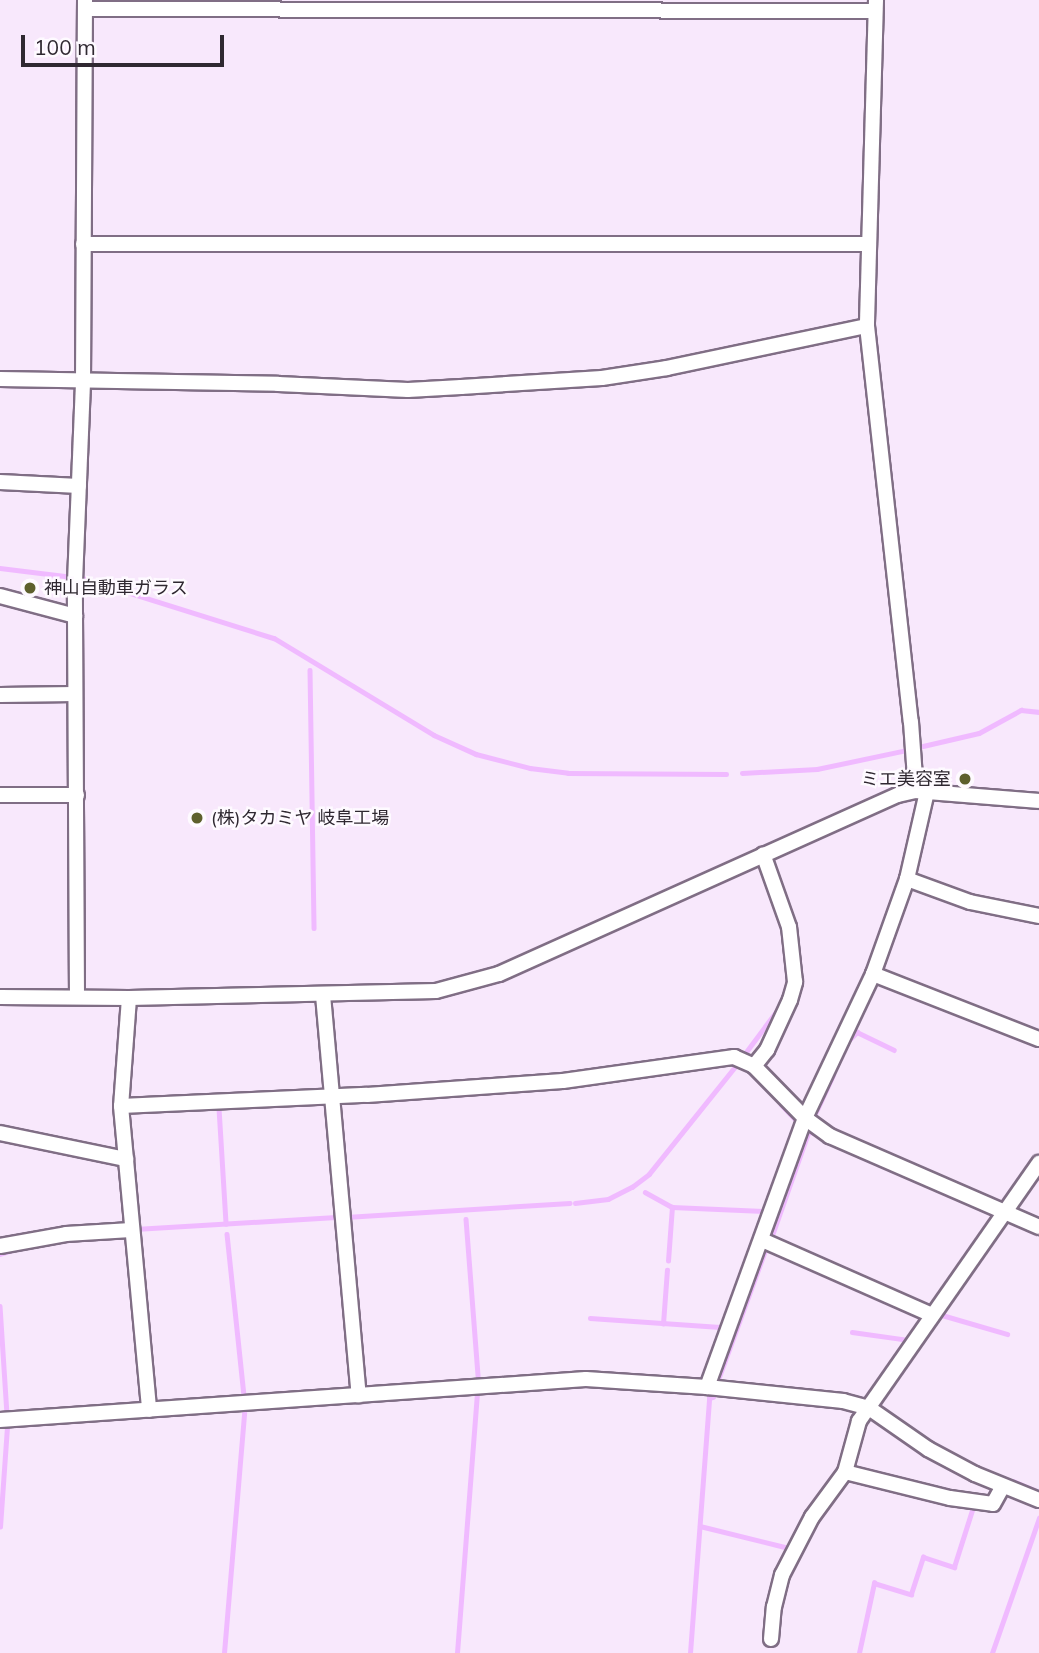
<!DOCTYPE html>
<meta charset="utf-8">
<style>
body{margin:0}
#map{position:relative;width:1039px;height:1653px;overflow:hidden;background:#f8e8fc;font-family:Mulish,"Noto Sans JP",sans-serif}
div>[style]{position:absolute}
.stream>*{height:4.5px;margin:-2.25px;padding:0 2.25px;transform-origin:2.25px;border-radius:2.25px;background:#f0baff}
.roads{filter:drop-shadow(2px 0 #806e85) drop-shadow(-2px 0 #806e85) drop-shadow(0 2px #806e85) drop-shadow(0 -2px #806e85)}
.minor>*{height:14px;margin:-7px;padding:0 7px;transform-origin:7px;border-radius:7px;background:#fff}
.dots>*{width:19px;height:19px;translate:-50% -50%;box-sizing:border-box;border:4px solid #fefaff;border-radius:50%}
span{translate:-50% -50%;white-space:nowrap;text-align:center;line-height:1.15;-webkit-text-stroke:5px #fefaff;paint-order:stroke}
.poi-label{font-size:18px;color:#2f2831}
.left{translate:0 -50%;text-align:left}
.right{translate:-100% -50%;text-align:right}
.scale{position:absolute;left:21px;top:35px;width:203px;height:32px;box-sizing:border-box;border:4px solid #2f2831;border-top:0;padding-left:9px;font-size:21px;line-height:24px;white-space:nowrap;color:#2f2831;-webkit-text-stroke:5px #fefaff;paint-order:stroke}
</style>
<div id="map">
<div class="stream">
<i style="left:0;top:568px;width:83px;rotate:7deg"></i>
<i style="left:82px;top:578px;width:201px;rotate:17.4deg"></i>
<i style="left:274px;top:638px;width:187px;rotate:31.2deg"></i>
<i style="left:434px;top:735px;width:46px;rotate:24.3deg"></i>
<i style="left:476px;top:754px;width:56px;rotate:14.5deg"></i>
<i style="left:530px;top:768px;width:38px;rotate:7deg"></i>
<i style="left:568px;top:773px;width:158px;rotate:0.4deg"></i>
<i style="left:310px;top:670px;width:258px;rotate:89.1deg"></i>
<i style="left:923px;top:746px;width:57px;rotate:-13.1deg"></i>
<i style="left:979px;top:733px;width:48px;rotate:-28.7deg"></i>
<i style="left:1021px;top:710px;width:18px;rotate:6deg"></i>
<i style="left:742px;top:773px;width:75px;rotate:-3.1deg"></i>
<i style="left:817px;top:769px;width:92px;rotate:-11.9deg"></i>
<i style="left:850px;top:1039px;width:10px;rotate:-45deg"></i>
<i style="left:857px;top:1032px;width:41px;rotate:25.9deg"></i>
<i style="left:743px;top:1056px;width:64px;rotate:-53.3deg"></i>
<i style="left:781px;top:1104px;width:22px;rotate:47deg"></i>
<i style="left:221px;top:1108px;width:2px;rotate:180deg"></i>
<i style="left:219px;top:1108px;width:116px;rotate:86.5deg"></i>
<i style="left:815px;top:1114px;width:43px;rotate:-65.2deg"></i>
<i style="left:645px;top:1192px;width:31px;rotate:29deg"></i>
<i style="left:672px;top:1207px;width:92px;rotate:2.5deg"></i>
<i style="left:575px;top:1203px;width:33px;rotate:-7deg"></i>
<i style="left:608px;top:1199px;width:27px;rotate:-27deg"></i>
<i style="left:632px;top:1187px;width:21px;rotate:-37deg"></i>
<i style="left:649px;top:1174px;width:142px;rotate:-51.3deg"></i>
<i style="left:346px;top:1217px;width:224px;rotate:-3.6deg"></i>
<i style="left:466px;top:1219px;width:157px;rotate:85.6deg"></i>
<i style="left:135px;top:1229px;width:201px;rotate:-3.4deg"></i>
<i style="left:227px;top:1234px;width:162px;rotate:84deg"></i>
<i style="left:770px;top:1241px;width:111px;rotate:-70.6deg"></i>
<i style="left:807px;top:1136px;width:5px;rotate:-68deg"></i>
<i style="left:809px;top:1131px;width:10px;rotate:24deg"></i>
<i style="left:0;top:1254px;width:13px;rotate:-18deg"></i>
<i style="left:668px;top:1261px;width:54px;rotate:-85.8deg"></i>
<i style="left:0;top:1306px;width:108px;rotate:86.3deg"></i>
<i style="left:942px;top:1315px;width:68px;rotate:16.3deg"></i>
<i style="left:590px;top:1318px;width:130px;rotate:4deg"></i>
<i style="left:663px;top:1324px;width:54px;rotate:-85.8deg"></i>
<i style="left:852px;top:1332px;width:58px;rotate:8deg"></i>
<i style="left:719px;top:1377px;width:137px;rotate:-70deg"></i>
<i style="left:1013px;top:1481px;width:28px;rotate:23deg"></i>
<i style="left:700px;top:1526px;width:88px;rotate:13.9deg"></i>
<i style="left:0;top:1527px;width:101px;rotate:-86deg"></i>
<i style="left:224px;top:1653px;width:241px;rotate:-85.2deg"></i>
<i style="left:457px;top:1653px;width:261px;rotate:-85.6deg"></i>
<i style="left:690px;top:1653px;width:256px;rotate:-85.7deg"></i>
<i style="left:709px;top:1398px;width:4px;rotate:-14deg"></i>
<i style="left:859px;top:1653px;width:72px;rotate:-77.9deg"></i>
<i style="left:874px;top:1583px;width:39px;rotate:17deg"></i>
<i style="left:911px;top:1594px;width:39px;rotate:-72deg"></i>
<i style="left:923px;top:1557px;width:33px;rotate:18deg"></i>
<i style="left:954px;top:1567px;width:63px;rotate:-72.4deg"></i>
<i style="left:973px;top:1507px;width:3px"></i>
<i style="left:992px;top:1653px;width:143px;rotate:-70.8deg"></i>
</div>
<div class="roads">
<div class="minor">
<i style="left:876px;top:0;width:326px;rotate:91.6deg"></i>
<i style="left:867px;top:326px;width:398px;rotate:83.7deg"></i>
<i style="left:911px;top:722px;width:69px;rotate:85.9deg"></i>
<i style="left:85px;top:9px;width:790px;rotate:0.15deg"></i>
<i style="left:83px;top:244px;width:784px"></i>
<i style="left:0;top:379px;width:278px;rotate:1deg"></i>
<i style="left:278px;top:384px;width:130px;rotate:2.6deg"></i>
<i style="left:408px;top:390px;width:53px;rotate:-3.2deg"></i>
<i style="left:461px;top:387px;width:141px;rotate:-3.7deg"></i>
<i style="left:602px;top:378px;width:66px;rotate:-8.7deg"></i>
<i style="left:667px;top:368px;width:204px;rotate:-11.9deg"></i>
<i style="left:0;top:482px;width:79px;rotate:2.9deg"></i>
<i style="left:0;top:596px;width:78px;rotate:14.9deg"></i>
<i style="left:0;top:695px;width:75px;rotate:-0.8deg"></i>
<i style="left:0;top:795px;width:77px"></i>
<i style="left:907px;top:879px;width:67px;rotate:20.1deg"></i>
<i style="left:970px;top:902px;width:70px;rotate:11.5deg"></i>
<i style="left:873px;top:974px;width:178px;rotate:21.4deg"></i>
<i style="left:323px;top:995px;width:402px;rotate:84.9deg"></i>
<i style="left:77px;top:996px;width:414px;rotate:-90.3deg"></i>
<i style="left:75px;top:582px;width:200px;rotate:-87.7deg"></i>
<i style="left:83px;top:382px;width:382px;rotate:-89.7deg"></i>
<i style="left:0;top:997px;width:129px;rotate:0.4deg"></i>
<i style="left:129px;top:998px;width:307px;rotate:-1.3deg"></i>
<i style="left:436px;top:991px;width:65px;rotate:-15.1deg"></i>
<i style="left:499px;top:974px;width:437px;rotate:-24.2deg"></i>
<i style="left:898px;top:795px;width:18px;rotate:-13deg"></i>
<i style="left:916px;top:791px;width:123px;rotate:4.6deg"></i>
<i style="left:129px;top:998px;width:108px;rotate:94.2deg"></i>
<i style="left:121px;top:1106px;width:305px;rotate:84.7deg"></i>
<i style="left:754px;top:1066px;width:21px;rotate:-51deg"></i>
<i style="left:767px;top:1050px;width:55px;rotate:-65.3deg"></i>
<i style="left:790px;top:1000px;width:19px;rotate:-74deg"></i>
<i style="left:795px;top:982px;width:55px;rotate:-96.2deg"></i>
<i style="left:789px;top:927px;width:77px;rotate:-109.6deg"></i>
<i style="left:121px;top:1106px;width:246px;rotate:-2.6deg"></i>
<i style="left:367px;top:1095px;width:196px;rotate:-4.1deg"></i>
<i style="left:563px;top:1081px;width:173px;rotate:-8deg"></i>
<i style="left:734px;top:1057px;width:22px;rotate:24deg"></i>
<i style="left:754px;top:1066px;width:73px;rotate:45.6deg"></i>
<i style="left:805px;top:1118px;width:31px;rotate:36deg"></i>
<i style="left:830px;top:1136px;width:228px;rotate:23.5deg"></i>
<i style="left:0;top:1133px;width:129px;rotate:11.7deg"></i>
<i style="left:762px;top:1240px;width:186px;rotate:23.8deg"></i>
<i style="left:0;top:1246px;width:67px;rotate:-10.3deg"></i>
<i style="left:66px;top:1234px;width:65px;rotate:-3.5deg"></i>
<i style="left:707px;top:1387px;width:286px;rotate:-70deg"></i>
<i style="left:805px;top:1118px;width:159px;rotate:-64.7deg"></i>
<i style="left:873px;top:974px;width:101px;rotate:-70.3deg"></i>
<i style="left:907px;top:879px;width:89px;rotate:-77.1deg"></i>
<i style="left:0;top:1420px;width:587px;rotate:-4deg"></i>
<i style="left:586px;top:1379px;width:121px;rotate:3.8deg"></i>
<i style="left:707px;top:1387px;width:137px;rotate:5.9deg"></i>
<i style="left:843px;top:1401px;width:27px;rotate:15deg"></i>
<i style="left:869px;top:1408px;width:72px;rotate:34.8deg"></i>
<i style="left:928px;top:1449px;width:53px;rotate:28deg"></i>
<i style="left:975px;top:1474px;width:69px;rotate:22.1deg"></i>
<i style="left:845px;top:1472px;width:108px;rotate:13.9deg"></i>
<i style="left:950px;top:1498px;width:43px;rotate:7.9deg"></i>
<i style="left:993px;top:1504px;width:18px;rotate:-61deg"></i>
<i style="left:771px;top:1639px;width:32px;rotate:-85deg"></i>
<i style="left:774px;top:1607px;width:33px;rotate:-76deg"></i>
<i style="left:782px;top:1575px;width:65px;rotate:-62.7deg"></i>
<i style="left:812px;top:1517px;width:56px;rotate:-53.7deg"></i>
<i style="left:845px;top:1472px;width:53px;rotate:-74.6deg"></i>
<i style="left:859px;top:1421px;width:315px;rotate:-55.1deg"></i>
</div>
</div>
<div class="dots">
<i style="left:30px;top:588px;background:#5e602d"></i>
<i style="left:965px;top:779px;background:#5e602d"></i>
<i style="left:197px;top:818px;background:#5e602d"></i>
</div>
<div class="poi-label">
<span class="left" style="left:44px;top:588px">神山自動車ガラス</span>
<span class="right" style="left:951px;top:779px">ミエ美容室</span>
<span class="left" style="left:211px;top:818px">(株)タカミヤ 岐阜工場</span>
</div>
<div class="scale">100 m</div>
</div>
